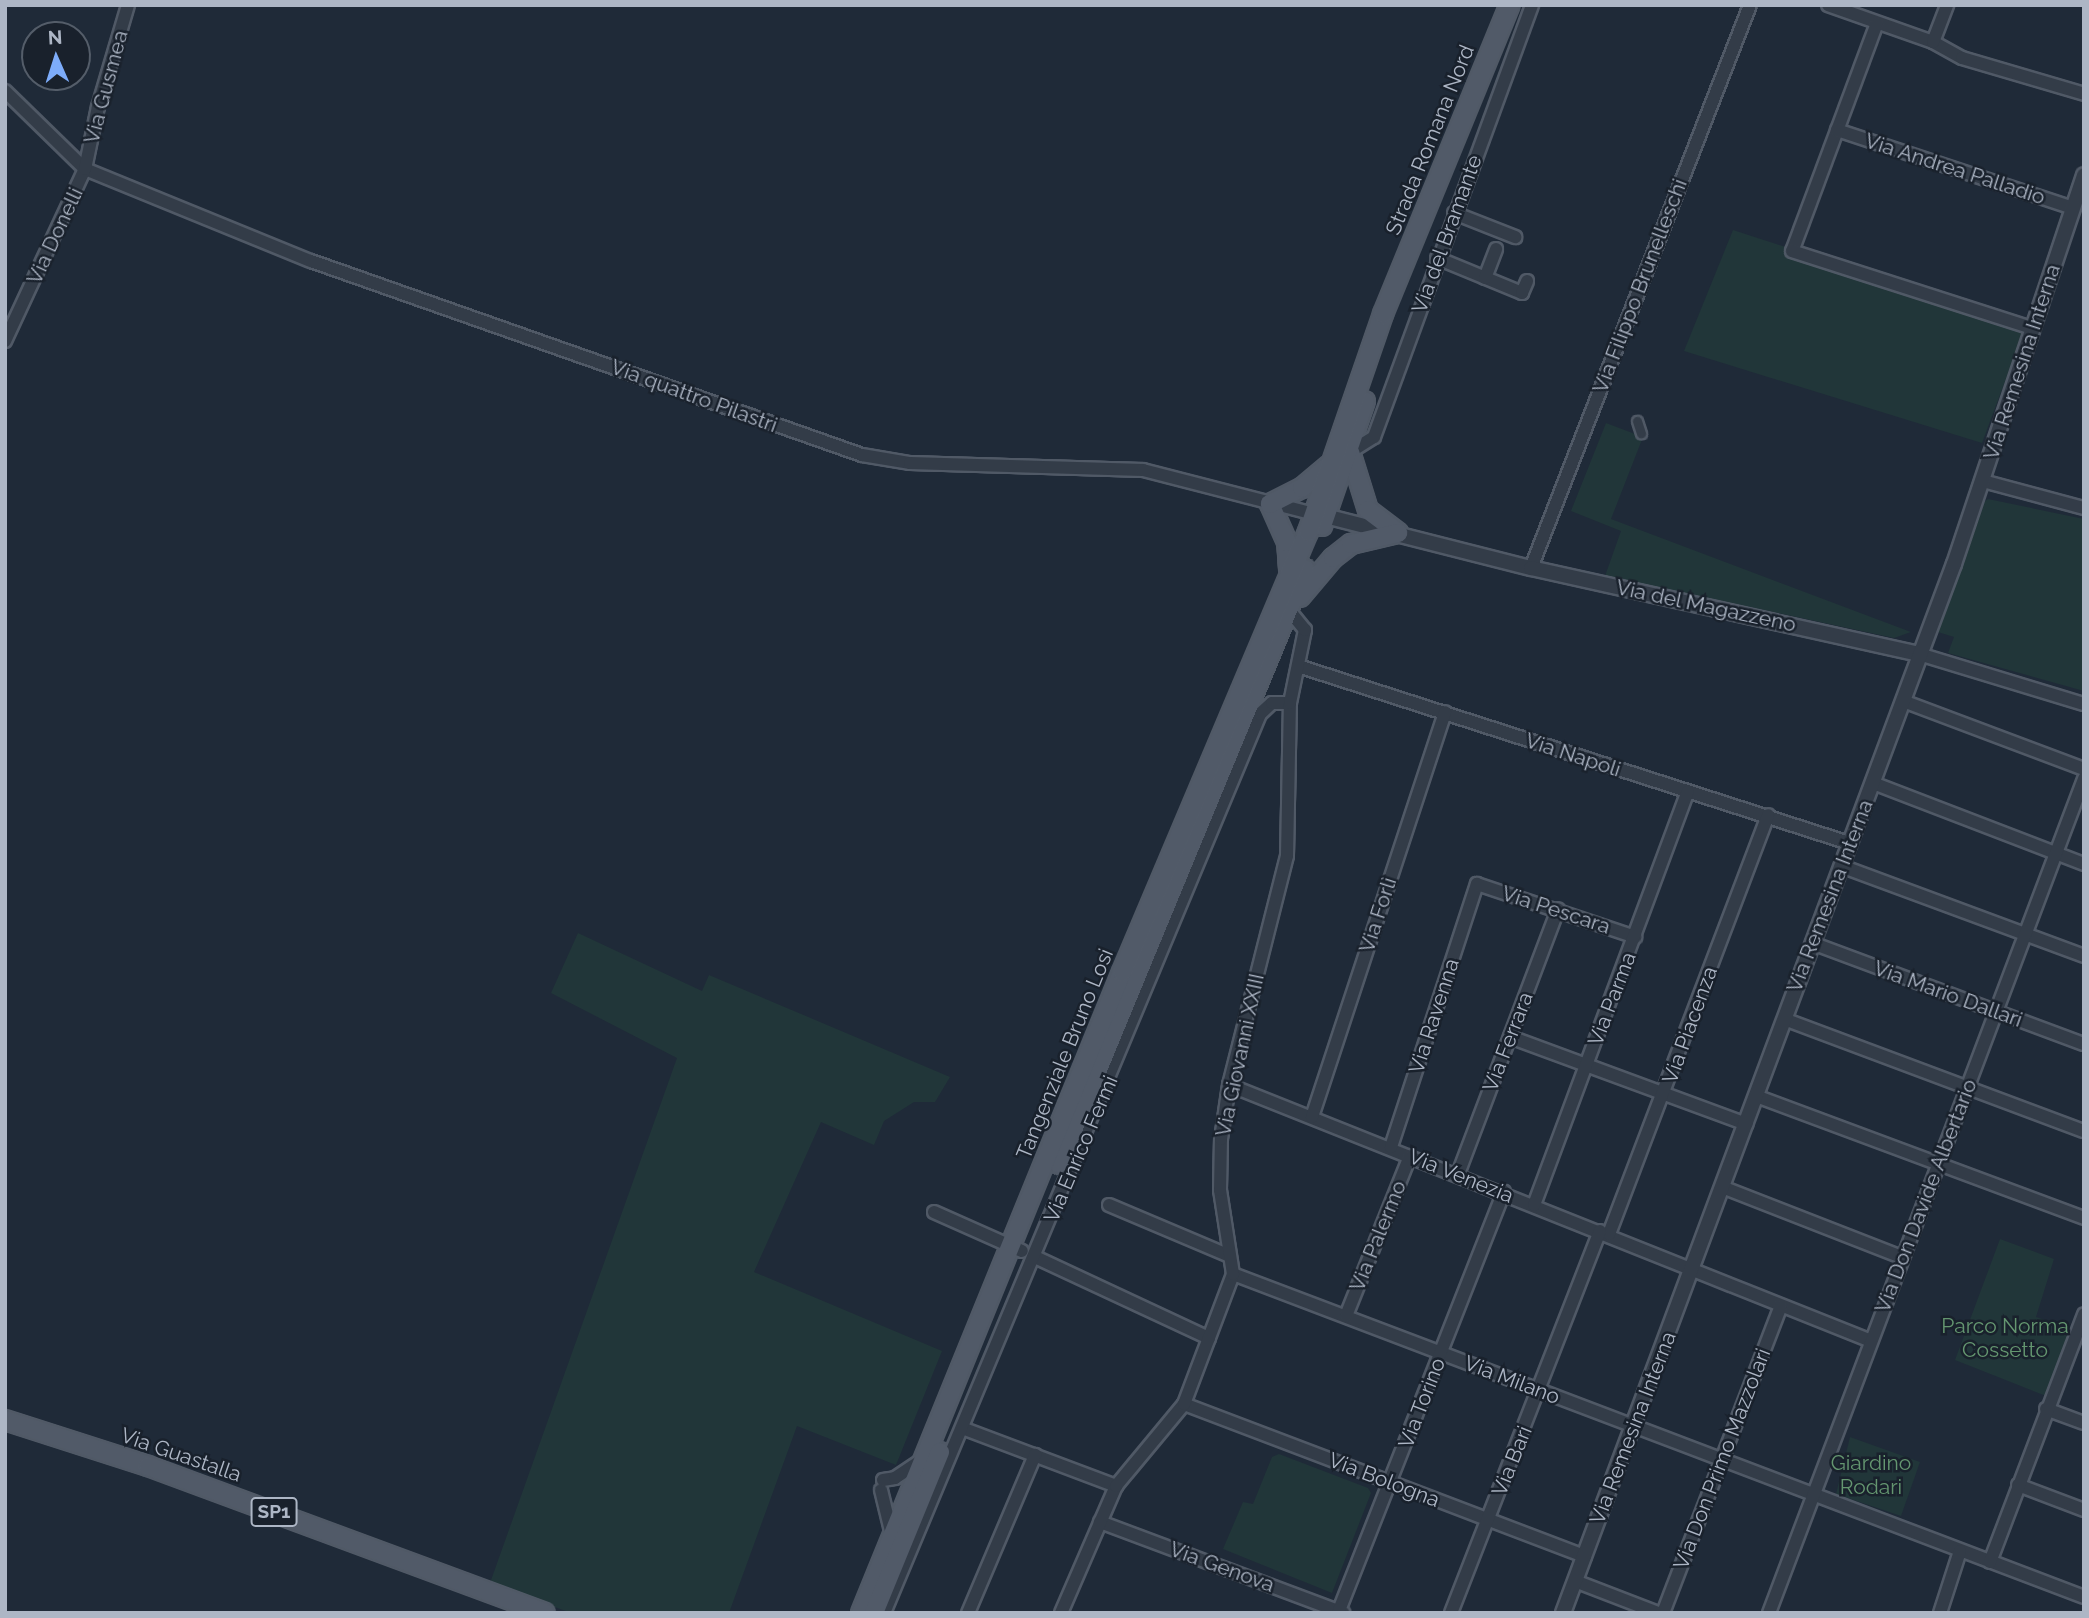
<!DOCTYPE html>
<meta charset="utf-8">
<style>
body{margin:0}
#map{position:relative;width:2089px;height:1618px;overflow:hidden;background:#1f2a38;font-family:Raleway,sans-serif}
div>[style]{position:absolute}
.green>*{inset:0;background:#213639}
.roads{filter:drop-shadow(2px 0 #505966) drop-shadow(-2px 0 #505966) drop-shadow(0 2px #505966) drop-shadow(0 -2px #505966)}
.pedestrian>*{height:9px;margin:-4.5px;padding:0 4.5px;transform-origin:4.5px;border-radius:4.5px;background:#333c48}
.minor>*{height:12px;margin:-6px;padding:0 6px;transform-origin:6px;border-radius:6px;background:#333c48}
.tertiary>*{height:14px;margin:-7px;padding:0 7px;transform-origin:7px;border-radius:7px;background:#333c48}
.primary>*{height:18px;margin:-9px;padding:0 9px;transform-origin:9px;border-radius:9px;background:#515a68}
span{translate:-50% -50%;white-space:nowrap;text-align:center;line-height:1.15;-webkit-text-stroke:5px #19212c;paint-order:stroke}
.shield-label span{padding:2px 5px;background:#19212c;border:2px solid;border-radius:5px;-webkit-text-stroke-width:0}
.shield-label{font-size:19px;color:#adb6c5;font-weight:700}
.street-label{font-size:21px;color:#adb6c5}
.park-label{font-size:21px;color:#649670}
.frame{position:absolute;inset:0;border:7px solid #adb6c5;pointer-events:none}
.north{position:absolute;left:21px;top:21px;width:70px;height:70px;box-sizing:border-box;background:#19212c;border:2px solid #545d69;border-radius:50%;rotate:357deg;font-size:19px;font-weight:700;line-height:28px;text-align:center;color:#adb6c5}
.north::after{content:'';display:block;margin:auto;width:24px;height:32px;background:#7dacfa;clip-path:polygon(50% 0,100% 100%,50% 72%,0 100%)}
</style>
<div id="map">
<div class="green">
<i style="clip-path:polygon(1733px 230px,2026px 325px,1982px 443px,1684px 351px)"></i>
<i style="clip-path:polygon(1606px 423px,1643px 437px,1611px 519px,1911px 632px,1894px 638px,1605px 576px,1621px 531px,1571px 511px)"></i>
<i style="clip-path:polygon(1988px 499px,2084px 519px,2084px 691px,1948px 653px,1954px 637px,1938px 632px,1981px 504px)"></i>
<i style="clip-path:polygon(578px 933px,702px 991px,709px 975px,950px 1077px,935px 1102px,914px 1102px,884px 1121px,874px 1145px,821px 1122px,754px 1272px,942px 1351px,896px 1465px,797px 1426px,729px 1613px,571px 1613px,490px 1583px,677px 1058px,551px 993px)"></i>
<i style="clip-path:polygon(2000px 1239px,2054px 1259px,2036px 1317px,2073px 1329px,2046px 1396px,1955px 1360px)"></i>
<i style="clip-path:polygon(1850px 1437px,1920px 1462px,1901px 1516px,1836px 1494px)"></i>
<i style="clip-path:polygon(1279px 1454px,1368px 1488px,1371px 1493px,1332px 1593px,1223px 1549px,1243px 1502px,1253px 1504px,1272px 1457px)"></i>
</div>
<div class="roads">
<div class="pedestrian">
<i style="left:1637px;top:421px;width:13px;rotate:72deg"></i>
</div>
<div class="minor">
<i style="left:1828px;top:5px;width:111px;rotate:19.4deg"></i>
<i style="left:1933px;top:42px;width:33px;rotate:29deg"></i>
<i style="left:1962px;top:58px;width:127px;rotate:16.4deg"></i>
<i style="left:1877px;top:23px;width:243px;rotate:110.4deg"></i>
<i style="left:1792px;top:251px;width:252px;rotate:17.8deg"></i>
<i style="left:1933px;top:42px;width:40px;rotate:-69deg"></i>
<i style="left:5px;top:91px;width:112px;rotate:44.3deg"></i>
<i style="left:85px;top:169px;width:244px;rotate:22.2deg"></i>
<i style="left:311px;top:261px;width:584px;rotate:19.4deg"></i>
<i style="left:862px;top:455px;width:49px;rotate:9.5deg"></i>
<i style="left:910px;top:463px;width:233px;rotate:1.7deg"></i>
<i style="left:1143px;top:470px;width:185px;rotate:14.4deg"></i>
<i style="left:1837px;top:130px;width:249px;rotate:18.3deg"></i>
<i style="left:1454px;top:213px;width:66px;rotate:21.5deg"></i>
<i style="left:1437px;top:258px;width:92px;rotate:22.4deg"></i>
<i style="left:1522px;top:293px;width:13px;rotate:-67deg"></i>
<i style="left:1485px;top:278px;width:31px;rotate:-69deg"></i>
<i style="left:5px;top:341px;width:190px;rotate:-65.1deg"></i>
<i style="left:85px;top:169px;width:63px;rotate:-78.2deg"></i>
<i style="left:98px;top:107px;width:106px;rotate:-73.6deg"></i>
<i style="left:1350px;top:452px;width:28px;rotate:-32deg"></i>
<i style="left:1374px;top:437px;width:460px;rotate:-69.9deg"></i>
<i style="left:1983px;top:481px;width:105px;rotate:15deg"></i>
<i style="left:1531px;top:568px;width:604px;rotate:-68.74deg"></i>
<i style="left:1919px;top:654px;width:172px;rotate:16.9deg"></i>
<i style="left:1298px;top:666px;width:579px;rotate:17.81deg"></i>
<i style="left:1903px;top:701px;width:193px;rotate:20.6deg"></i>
<i style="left:1873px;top:783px;width:226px;rotate:21deg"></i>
<i style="left:1841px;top:866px;width:259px;rotate:20.3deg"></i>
<i style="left:1812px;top:943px;width:290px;rotate:20.4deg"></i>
<i style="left:1784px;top:1019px;width:320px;rotate:20.5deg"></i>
<i style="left:1510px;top:1037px;width:252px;rotate:20.2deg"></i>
<i style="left:1229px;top:1085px;width:691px;rotate:21.74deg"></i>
<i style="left:1756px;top:1096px;width:350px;rotate:20.4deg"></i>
<i style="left:1312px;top:1117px;width:426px;rotate:-71.8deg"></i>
<i style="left:1391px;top:1147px;width:277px;rotate:-71.9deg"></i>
<i style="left:1477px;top:884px;width:167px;rotate:18.5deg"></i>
<i style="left:1458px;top:1174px;width:283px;rotate:-69.3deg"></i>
<i style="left:1722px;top:1187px;width:193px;rotate:21.3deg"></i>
<i style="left:1109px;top:1205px;width:131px;rotate:22.9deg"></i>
<i style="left:1534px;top:1205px;width:441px;rotate:-69.6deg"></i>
<i style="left:934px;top:1212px;width:96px;rotate:23.9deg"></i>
<i style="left:1609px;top:1234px;width:448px;rotate:-69.2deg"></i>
<i style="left:1035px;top:1257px;width:192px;rotate:25deg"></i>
<i style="left:1233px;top:1274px;width:910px;rotate:20.78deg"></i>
<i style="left:1346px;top:1316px;width:172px;rotate:-68.2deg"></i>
<i style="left:1184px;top:1404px;width:429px;rotate:20.8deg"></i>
<i style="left:2046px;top:1409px;width:40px;rotate:20.2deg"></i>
<i style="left:962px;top:1428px;width:165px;rotate:20.6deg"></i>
<i style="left:883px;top:1480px;width:12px;rotate:-9deg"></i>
<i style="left:895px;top:1478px;width:32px;rotate:-34deg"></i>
<i style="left:2018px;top:1485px;width:71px;rotate:20.7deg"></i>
<i style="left:881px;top:1490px;width:46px;rotate:76.3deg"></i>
<i style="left:1100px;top:1522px;width:260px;rotate:20.5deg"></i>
<i style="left:1990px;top:1562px;width:265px;rotate:-69.2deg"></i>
<i style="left:1575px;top:1581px;width:89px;rotate:21.1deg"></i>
<i style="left:884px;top:1613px;width:974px;rotate:-67.3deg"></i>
<i style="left:1260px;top:714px;width:16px;rotate:-43deg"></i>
<i style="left:1272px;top:703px;width:18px"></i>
<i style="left:968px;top:1613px;width:172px;rotate:-67deg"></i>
<i style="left:1061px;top:1613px;width:138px;rotate:-66.6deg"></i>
<i style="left:1116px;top:1486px;width:107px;rotate:-50.3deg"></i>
<i style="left:1184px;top:1404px;width:139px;rotate:-69.3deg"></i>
<i style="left:1233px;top:1274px;width:85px;rotate:-98.8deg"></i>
<i style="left:1220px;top:1190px;width:51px;rotate:-88.9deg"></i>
<i style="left:1221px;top:1139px;width:55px;rotate:-81.6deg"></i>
<i style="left:1229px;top:1085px;width:236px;rotate:-75.8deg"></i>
<i style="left:1287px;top:856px;width:153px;rotate:-88.9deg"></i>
<i style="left:1290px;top:703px;width:75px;rotate:-78.4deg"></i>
<i style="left:1305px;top:630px;width:26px;rotate:-129deg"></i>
<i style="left:1338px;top:1613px;width:453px;rotate:-68.5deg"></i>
<i style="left:1451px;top:1613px;width:410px;rotate:-68.7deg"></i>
<i style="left:1663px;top:1613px;width:329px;rotate:-69deg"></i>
<i style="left:1769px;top:1613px;width:892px;rotate:-69.31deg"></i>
<i style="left:1940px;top:1613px;width:65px;rotate:-72.1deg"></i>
</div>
<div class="tertiary">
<i style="left:1325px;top:516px;width:212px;rotate:14.2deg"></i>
<i style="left:1531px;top:568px;width:397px;rotate:12.5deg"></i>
<i style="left:1563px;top:1613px;width:1120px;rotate:-69.56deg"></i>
<i style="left:1954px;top:564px;width:410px;rotate:-71.5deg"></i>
</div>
<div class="primary">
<i style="left:1350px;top:452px;width:61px;rotate:72.8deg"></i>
<i style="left:1368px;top:510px;width:38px;rotate:37deg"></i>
<i style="left:1322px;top:526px;width:132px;rotate:-71deg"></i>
<i style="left:1289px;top:569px;width:27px;rotate:-94deg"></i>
<i style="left:1287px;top:542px;width:42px;rotate:-114.1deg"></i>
<i style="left:1270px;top:504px;width:36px;rotate:-27deg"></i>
<i style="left:1302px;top:488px;width:35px;rotate:-40deg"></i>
<i style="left:1300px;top:597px;width:51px;rotate:-49.8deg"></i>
<i style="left:1333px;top:558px;width:23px;rotate:-38deg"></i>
<i style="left:1351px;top:544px;width:48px;rotate:-13.2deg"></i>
<i style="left:1059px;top:1164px;width:644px;rotate:-67.54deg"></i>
<i style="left:5px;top:1420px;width:150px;rotate:17.8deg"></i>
<i style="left:148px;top:1466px;width:423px;rotate:20.3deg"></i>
<i style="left:861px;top:1613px;width:692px;rotate:-67.85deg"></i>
<i style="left:1122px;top:972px;width:478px;rotate:-67.1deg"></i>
<i style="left:1308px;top:532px;width:231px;rotate:-71deg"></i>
<i style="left:1383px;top:314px;width:334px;rotate:-67.7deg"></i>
<i style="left:874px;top:1613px;width:174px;rotate:-67.7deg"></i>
</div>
</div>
<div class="shield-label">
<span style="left:274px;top:1512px">SP1</span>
</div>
<div class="street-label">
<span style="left:106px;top:87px;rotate:-75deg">Via Gusmea</span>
<span style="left:1430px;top:140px;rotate:-68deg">Strada Romana Nord</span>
<span style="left:1955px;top:169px;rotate:18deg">Via Andrea Palladio</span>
<span style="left:1447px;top:234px;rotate:-70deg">Via del Bramante</span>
<span style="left:55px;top:236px;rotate:-65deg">Via Donelli</span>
<span style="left:1640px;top:286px;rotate:-69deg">Via Filippo Brunelleschi</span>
<span style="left:2022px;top:362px;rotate:-72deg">Via Remesina Interna</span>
<span style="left:694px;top:396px;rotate:20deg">Via quattro Pilastri</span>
<span style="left:1706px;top:606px;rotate:12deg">Via del Magazzeno</span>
<span style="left:1573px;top:755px;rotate:18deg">Via Napoli</span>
<span style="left:1830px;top:896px;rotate:-69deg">Via Remesina Interna</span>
<span style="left:1556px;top:910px;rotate:18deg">Via Pescara</span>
<span style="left:1378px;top:915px;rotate:-72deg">Via Forlì</span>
<span style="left:1948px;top:994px;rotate:20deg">Via Mario Dallari</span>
<span style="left:1612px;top:999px;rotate:-69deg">Via Parma</span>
<span style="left:1434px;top:1016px;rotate:-72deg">Via Ravenna</span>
<span style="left:1690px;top:1025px;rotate:-70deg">Via Piacenza</span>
<span style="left:1508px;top:1042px;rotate:-69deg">Via Ferrara</span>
<span style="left:1065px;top:1054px;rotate:-68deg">Tangenziale Bruno Losi</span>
<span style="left:1240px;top:1055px;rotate:-78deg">Via Giovanni XXIII</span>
<span style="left:1081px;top:1149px;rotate:-67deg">Via Enrico Fermi</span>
<span style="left:1461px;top:1176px;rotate:22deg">Via Venezia</span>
<span style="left:1926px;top:1196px;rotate:-69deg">Via Don Davide Albertario</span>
<span style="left:1378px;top:1236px;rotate:-68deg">Via Palermo</span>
<span style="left:1512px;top:1380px;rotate:21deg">Via Milano</span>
<span style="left:1422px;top:1403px;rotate:-69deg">Via Torino</span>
<span style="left:1633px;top:1428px;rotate:-69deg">Via Remesina Interna</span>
<span style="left:181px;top:1455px;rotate:19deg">Via Guastalla</span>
<span style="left:1722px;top:1459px;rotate:-69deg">Via Don Primo Mazzolari</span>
<span style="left:1512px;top:1461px;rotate:-68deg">Via Bari</span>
<span style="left:1384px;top:1480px;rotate:21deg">Via Bologna</span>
<span style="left:1222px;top:1567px;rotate:20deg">Via Genova</span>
</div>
<div class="park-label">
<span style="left:2005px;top:1338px">Parco Norma<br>Cossetto</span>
<span style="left:1871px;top:1475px">Giardino<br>Rodari</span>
</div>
<div class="frame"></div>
<div class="north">N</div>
</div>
